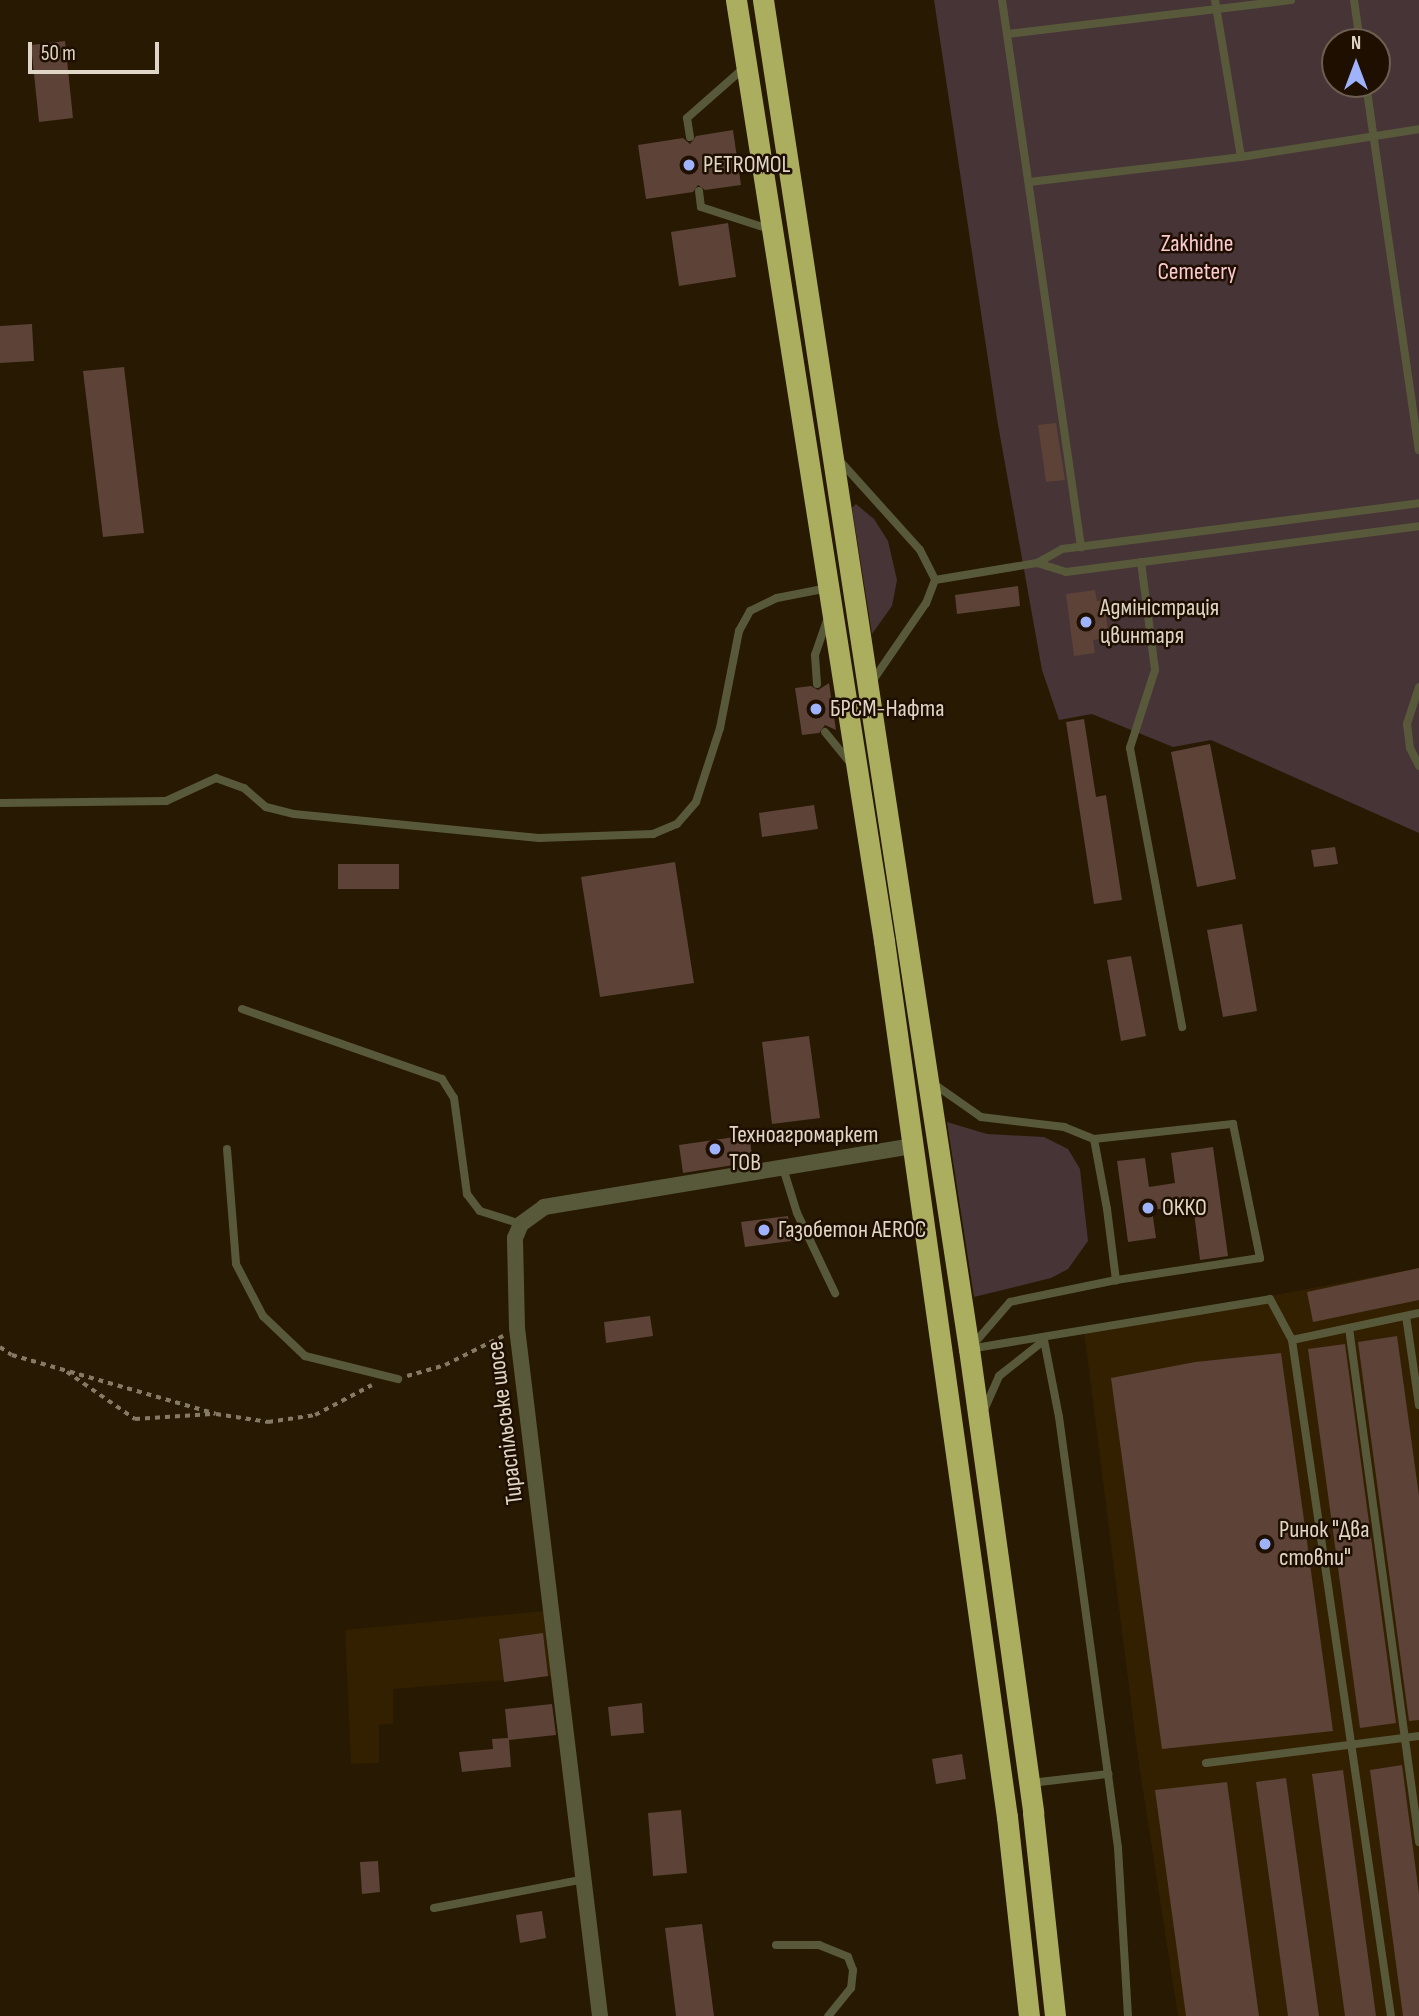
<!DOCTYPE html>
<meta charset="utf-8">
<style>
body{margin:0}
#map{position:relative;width:1419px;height:2016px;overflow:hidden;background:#271902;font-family:"Sofia Sans Condensed",sans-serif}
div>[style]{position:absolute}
.built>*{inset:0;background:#322000}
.green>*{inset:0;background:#473436}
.building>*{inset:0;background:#5c4237}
.path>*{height:3.5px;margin-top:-1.75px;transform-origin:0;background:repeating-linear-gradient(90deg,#867a67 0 5px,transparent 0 10px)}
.lane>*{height:8px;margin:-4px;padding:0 4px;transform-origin:4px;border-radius:4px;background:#58593a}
.street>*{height:16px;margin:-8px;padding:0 8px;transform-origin:8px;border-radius:8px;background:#58593a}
.highway>*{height:21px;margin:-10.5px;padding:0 10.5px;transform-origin:10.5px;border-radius:10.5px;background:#acae5f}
.dots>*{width:19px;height:19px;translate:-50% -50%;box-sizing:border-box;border:4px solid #1e0f00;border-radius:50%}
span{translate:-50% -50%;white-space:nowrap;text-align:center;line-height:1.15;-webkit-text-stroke:5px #1e0f00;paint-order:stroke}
.poi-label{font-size:24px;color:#e0d6c8}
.left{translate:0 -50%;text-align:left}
.park-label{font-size:24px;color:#fccad0}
.street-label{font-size:24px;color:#e0d6c8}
.north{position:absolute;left:1321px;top:28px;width:70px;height:70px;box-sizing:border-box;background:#1e0f00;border:2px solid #6c5f50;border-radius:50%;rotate:0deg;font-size:19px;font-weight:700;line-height:28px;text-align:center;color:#e0d6c8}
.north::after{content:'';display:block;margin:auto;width:24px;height:32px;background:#9fb3fd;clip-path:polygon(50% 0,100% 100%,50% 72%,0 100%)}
.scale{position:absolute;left:28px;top:42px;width:131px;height:32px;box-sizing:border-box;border:4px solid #e0d6c8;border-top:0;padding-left:9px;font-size:21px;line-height:24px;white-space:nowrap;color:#e0d6c8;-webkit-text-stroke:5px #1e0f00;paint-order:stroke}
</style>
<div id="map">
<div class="built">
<i style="clip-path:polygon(1419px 1268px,1419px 2016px,1178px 2016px,1138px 1758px,1084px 1331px)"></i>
<i style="clip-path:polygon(545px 1611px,554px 1676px,393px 1689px,393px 1724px,379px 1725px,379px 1763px,351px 1764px,345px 1630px)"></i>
</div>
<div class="green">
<i style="clip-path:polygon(evenodd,934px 0,1419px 0,1419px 833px,1211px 740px,1173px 747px,1092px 714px,1059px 720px,1042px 670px,997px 419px,934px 0,1335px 42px,1377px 42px,1377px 84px,1335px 84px,1335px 42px)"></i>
<i style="clip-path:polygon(856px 504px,874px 519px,888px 541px,897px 580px,892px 606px,872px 634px,852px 508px)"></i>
<i style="clip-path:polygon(947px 1122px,987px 1134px,1044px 1137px,1068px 1149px,1080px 1169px,1088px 1241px,1068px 1269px,1051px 1278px,974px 1297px)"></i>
</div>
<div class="building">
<i style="clip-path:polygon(65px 41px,73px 118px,39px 122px,31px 45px)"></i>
<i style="clip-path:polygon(733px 130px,741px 185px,705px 190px,698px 185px,693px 192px,646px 199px,638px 145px,683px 138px,690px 144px,696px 136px)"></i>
<i style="clip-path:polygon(728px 223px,736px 277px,679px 286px,671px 232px)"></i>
<i style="clip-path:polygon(32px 324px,34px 361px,0 363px,0 326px)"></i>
<i style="clip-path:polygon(124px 367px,144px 533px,103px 537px,83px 371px)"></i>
<i style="clip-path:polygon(1056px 423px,1065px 480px,1046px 482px,1038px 425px)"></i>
<i style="clip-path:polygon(1018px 586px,1020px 606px,957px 614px,955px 595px)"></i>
<i style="clip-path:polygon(1095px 590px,1097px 601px,1104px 600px,1109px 638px,1093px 640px,1095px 653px,1074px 656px,1066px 594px)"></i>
<i style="clip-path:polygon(829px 683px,836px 730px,825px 725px,819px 733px,802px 735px,795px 688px,811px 686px,818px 690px)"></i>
<i style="clip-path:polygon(1084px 719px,1096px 797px,1106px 795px,1122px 900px,1094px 904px,1066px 722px)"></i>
<i style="clip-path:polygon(1210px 744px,1236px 879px,1197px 887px,1171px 752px)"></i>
<i style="clip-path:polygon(814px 805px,818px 829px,762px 837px,759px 813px)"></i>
<i style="clip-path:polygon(1335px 847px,1338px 864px,1314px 867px,1311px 850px)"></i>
<i style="clip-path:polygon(675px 862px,694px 983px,600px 997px,581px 877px)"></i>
<i style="clip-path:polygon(338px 864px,399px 864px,399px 889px,338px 889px)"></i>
<i style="clip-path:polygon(1242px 924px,1257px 1011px,1223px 1017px,1207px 930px)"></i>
<i style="clip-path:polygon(1131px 956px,1146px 1036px,1121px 1041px,1107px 960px)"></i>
<i style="clip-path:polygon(809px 1036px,820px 1118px,772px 1124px,762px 1042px)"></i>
<i style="clip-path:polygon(749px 1135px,753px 1162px,683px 1173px,679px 1145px)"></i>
<i style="clip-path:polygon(1213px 1147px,1228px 1256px,1200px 1260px,1193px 1205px,1152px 1210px,1156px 1238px,1128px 1242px,1117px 1161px,1145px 1158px,1149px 1187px,1175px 1183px,1171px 1153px)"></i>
<i style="clip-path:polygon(788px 1216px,791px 1241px,745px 1247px,741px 1222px)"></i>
<i style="clip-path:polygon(1419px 1268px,1419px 1300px,1313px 1322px,1307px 1292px)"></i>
<i style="clip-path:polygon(650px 1316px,653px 1336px,606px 1343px,604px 1322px)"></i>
<i style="clip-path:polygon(1397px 1336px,1419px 1496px,1419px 1720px,1409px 1721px,1358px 1342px)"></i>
<i style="clip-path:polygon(1345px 1344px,1396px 1723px,1360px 1728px,1308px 1349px)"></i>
<i style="clip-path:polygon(1281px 1353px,1333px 1731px,1162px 1749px,1111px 1378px,1195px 1362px)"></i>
<i style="clip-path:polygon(543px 1633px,548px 1676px,504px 1682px,499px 1639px)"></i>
<i style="clip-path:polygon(642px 1703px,644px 1733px,611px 1736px,608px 1707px)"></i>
<i style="clip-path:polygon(552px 1704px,556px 1735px,509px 1740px,511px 1767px,462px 1772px,459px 1752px,493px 1749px,492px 1739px,508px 1738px,505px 1709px)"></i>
<i style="clip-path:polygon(962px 1754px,966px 1779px,936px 1784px,932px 1759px)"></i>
<i style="clip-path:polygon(1402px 1765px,1419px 1894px,1419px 2016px,1403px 2016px,1370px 1770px)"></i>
<i style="clip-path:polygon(1343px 1770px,1376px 2016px,1345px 2016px,1312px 1774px)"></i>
<i style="clip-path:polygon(1286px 1778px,1319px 2016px,1288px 2016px,1256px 1782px)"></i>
<i style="clip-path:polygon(1227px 1782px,1259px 2016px,1186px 2016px,1155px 1790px)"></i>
<i style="clip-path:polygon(681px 1810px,687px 1873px,653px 1876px,648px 1813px)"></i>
<i style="clip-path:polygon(378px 1861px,380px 1892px,362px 1894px,360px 1862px)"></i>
<i style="clip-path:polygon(542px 1911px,546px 1938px,520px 1943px,516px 1915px)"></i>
<i style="clip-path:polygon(702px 1924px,714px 2016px,676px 2016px,665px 1928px)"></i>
</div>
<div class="path">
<i style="left:0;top:1347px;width:14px;rotate:34deg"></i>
<i style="left:12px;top:1355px;width:212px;rotate:16.1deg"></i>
<i style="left:216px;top:1414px;width:53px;rotate:8.7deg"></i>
<i style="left:268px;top:1422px;width:48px;rotate:-8.5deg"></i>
<i style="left:315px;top:1415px;width:64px;rotate:-27.8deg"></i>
<i style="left:67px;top:1372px;width:83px;rotate:34.7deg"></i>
<i style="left:135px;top:1419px;width:77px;rotate:-3.7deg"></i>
<i style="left:407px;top:1376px;width:40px;rotate:-16deg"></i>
<i style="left:445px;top:1365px;width:65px;rotate:-26.6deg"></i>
</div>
<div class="lane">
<i style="left:1002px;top:0;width:553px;rotate:81.78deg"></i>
<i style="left:1215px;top:0;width:159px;rotate:80.6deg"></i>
<i style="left:1354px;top:0;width:42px;rotate:81.9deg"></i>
<i style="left:1007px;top:34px;width:286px;rotate:-6.8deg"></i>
<i style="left:1366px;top:84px;width:370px;rotate:81.8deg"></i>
<i style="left:690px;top:137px;width:19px;rotate:-99deg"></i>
<i style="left:687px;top:118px;width:76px;rotate:-41.3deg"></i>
<i style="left:1029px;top:182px;width:213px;rotate:-6.7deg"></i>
<i style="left:1241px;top:157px;width:180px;rotate:-8.9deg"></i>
<i style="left:699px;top:191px;width:16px;rotate:83deg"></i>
<i style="left:701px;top:207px;width:71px;rotate:17.9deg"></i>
<i style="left:839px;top:460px;width:121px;rotate:48deg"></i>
<i style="left:920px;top:550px;width:34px;rotate:63deg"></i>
<i style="left:935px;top:580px;width:25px;rotate:111deg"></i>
<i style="left:926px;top:603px;width:97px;rotate:124.5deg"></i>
<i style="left:1141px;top:562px;width:109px;rotate:82.6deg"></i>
<i style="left:1155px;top:670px;width:82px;rotate:107.8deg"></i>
<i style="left:1130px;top:748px;width:284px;rotate:79.4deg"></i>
<i style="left:1037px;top:563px;width:30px;rotate:17deg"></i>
<i style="left:1066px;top:572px;width:356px;rotate:-7.4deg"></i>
<i style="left:935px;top:580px;width:103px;rotate:-9.5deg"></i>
<i style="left:1037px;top:563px;width:29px;rotate:-29deg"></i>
<i style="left:1062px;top:549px;width:360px;rotate:-7.3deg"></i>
<i style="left:817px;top:684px;width:29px;rotate:-94deg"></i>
<i style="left:815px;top:655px;width:36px;rotate:-71deg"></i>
<i style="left:1419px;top:687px;width:39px;rotate:108deg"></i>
<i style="left:1407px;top:724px;width:24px;rotate:83deg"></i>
<i style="left:1410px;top:748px;width:20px;rotate:63deg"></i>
<i style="left:825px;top:732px;width:43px;rotate:50.7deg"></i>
<i style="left:0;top:803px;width:166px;rotate:-0.7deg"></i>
<i style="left:166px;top:801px;width:55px;rotate:-24.7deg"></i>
<i style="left:216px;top:778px;width:30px;rotate:20deg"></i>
<i style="left:244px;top:788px;width:29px;rotate:41deg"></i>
<i style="left:266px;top:807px;width:29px;rotate:14deg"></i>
<i style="left:294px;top:814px;width:246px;rotate:5.6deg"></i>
<i style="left:539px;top:838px;width:114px;rotate:-2deg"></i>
<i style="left:653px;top:834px;width:26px;rotate:-23deg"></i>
<i style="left:677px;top:824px;width:29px;rotate:-49deg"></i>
<i style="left:696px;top:802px;width:78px;rotate:-72deg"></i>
<i style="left:720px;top:728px;width:99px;rotate:-78.9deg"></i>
<i style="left:739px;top:631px;width:23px;rotate:-61deg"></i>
<i style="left:750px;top:611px;width:30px;rotate:-26deg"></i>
<i style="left:777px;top:598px;width:52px;rotate:-11.1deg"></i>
<i style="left:242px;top:1009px;width:212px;rotate:19.3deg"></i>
<i style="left:442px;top:1079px;width:22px;rotate:58deg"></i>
<i style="left:454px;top:1098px;width:97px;rotate:82.3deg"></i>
<i style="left:467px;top:1194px;width:21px;rotate:53deg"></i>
<i style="left:480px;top:1211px;width:43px;rotate:17.6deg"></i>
<i style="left:931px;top:1082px;width:61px;rotate:35deg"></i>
<i style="left:981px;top:1117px;width:84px;rotate:6.9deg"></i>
<i style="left:1064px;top:1127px;width:32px;rotate:22deg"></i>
<i style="left:1094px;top:1139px;width:71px;rotate:79.5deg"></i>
<i style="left:1107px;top:1209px;width:72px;rotate:82.8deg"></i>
<i style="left:1116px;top:1280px;width:108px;rotate:168.3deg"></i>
<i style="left:1010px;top:1302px;width:60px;rotate:130.9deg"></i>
<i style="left:1094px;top:1139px;width:140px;rotate:-6.2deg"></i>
<i style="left:1233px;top:1124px;width:137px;rotate:78.6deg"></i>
<i style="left:1260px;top:1258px;width:146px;rotate:171.3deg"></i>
<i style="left:227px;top:1149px;width:115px;rotate:85.5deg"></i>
<i style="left:236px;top:1264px;width:59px;rotate:62.6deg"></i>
<i style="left:263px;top:1316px;width:58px;rotate:43.6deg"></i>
<i style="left:305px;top:1356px;width:96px;rotate:13.9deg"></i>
<i style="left:783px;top:1168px;width:47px;rotate:72.7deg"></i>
<i style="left:797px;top:1213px;width:89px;rotate:64.6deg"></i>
<i style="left:1406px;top:1316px;width:90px;rotate:81.7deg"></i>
<i style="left:1349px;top:1328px;width:519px;rotate:82.24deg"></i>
<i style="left:1044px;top:1340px;width:78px;rotate:79deg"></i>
<i style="left:1059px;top:1417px;width:435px;rotate:82.2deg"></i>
<i style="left:1118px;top:1848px;width:168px;rotate:86.6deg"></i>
<i style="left:1292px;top:1340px;width:683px;rotate:81.67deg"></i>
<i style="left:969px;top:1349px;width:305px;rotate:-9.4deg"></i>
<i style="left:1270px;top:1299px;width:47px;rotate:61.8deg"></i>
<i style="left:1292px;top:1340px;width:130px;rotate:-12deg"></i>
<i style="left:984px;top:1410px;width:37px;rotate:-66deg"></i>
<i style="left:999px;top:1376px;width:55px;rotate:-38.3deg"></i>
<i style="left:1206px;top:1763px;width:215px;rotate:-7.2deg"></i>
<i style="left:1031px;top:1783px;width:78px;rotate:-6.7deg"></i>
<i style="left:434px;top:1908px;width:153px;rotate:-10.9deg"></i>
<i style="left:776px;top:1945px;width:43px"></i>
<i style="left:819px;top:1945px;width:31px;rotate:22deg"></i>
<i style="left:848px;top:1957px;width:14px;rotate:69deg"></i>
<i style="left:853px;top:1970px;width:18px;rotate:96deg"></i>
<i style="left:851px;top:1988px;width:36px;rotate:129deg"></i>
</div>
<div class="street">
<i style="left:600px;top:2016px;width:693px;rotate:-96.88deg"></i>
<i style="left:517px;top:1328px;width:90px;rotate:-91.3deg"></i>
<i style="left:515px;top:1238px;width:15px;rotate:-67deg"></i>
<i style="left:521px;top:1224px;width:29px;rotate:-36deg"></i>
<i style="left:544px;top:1207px;width:373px;rotate:-9.4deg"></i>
</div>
<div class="highway">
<i style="left:736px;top:0;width:953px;rotate:81.06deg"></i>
<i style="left:884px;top:941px;width:885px;rotate:82.01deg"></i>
<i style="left:1007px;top:1817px;width:200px;rotate:83.7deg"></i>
<i style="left:763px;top:0;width:1365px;rotate:81.32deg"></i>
<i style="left:969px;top:1349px;width:468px;rotate:82.1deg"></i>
<i style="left:1033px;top:1813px;width:204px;rotate:83.8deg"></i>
</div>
<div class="dots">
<i style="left:689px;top:165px;background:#9fb3fd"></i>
<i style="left:1086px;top:622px;background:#9fb3fd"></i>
<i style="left:816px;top:709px;background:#9fb3fd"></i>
<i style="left:715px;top:1149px;background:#9fb3fd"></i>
<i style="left:1148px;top:1208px;background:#9fb3fd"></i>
<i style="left:764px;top:1230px;background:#9fb3fd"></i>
<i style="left:1265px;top:1544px;background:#9fb3fd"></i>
</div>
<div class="poi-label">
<span class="left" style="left:703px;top:165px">PETROMOL</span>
<span class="left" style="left:1100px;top:622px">Адміністрація<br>цвинтаря</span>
<span class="left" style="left:830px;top:709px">БРСМ-Нафта</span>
<span class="left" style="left:729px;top:1149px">Техноагромаркет<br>ТОВ</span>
<span class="left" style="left:1162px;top:1208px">ОККО</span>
<span class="left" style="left:778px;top:1230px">Газобетон AEROC</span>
<span class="left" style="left:1279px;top:1544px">Ринок "Два<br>стовпи"</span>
</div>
<div class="park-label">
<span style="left:1197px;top:258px">Zakhidne<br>Cemetery</span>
</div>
<div class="street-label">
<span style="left:505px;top:1423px;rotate:-97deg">Тираспільське шосе</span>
</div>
<div class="north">N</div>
<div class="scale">50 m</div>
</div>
